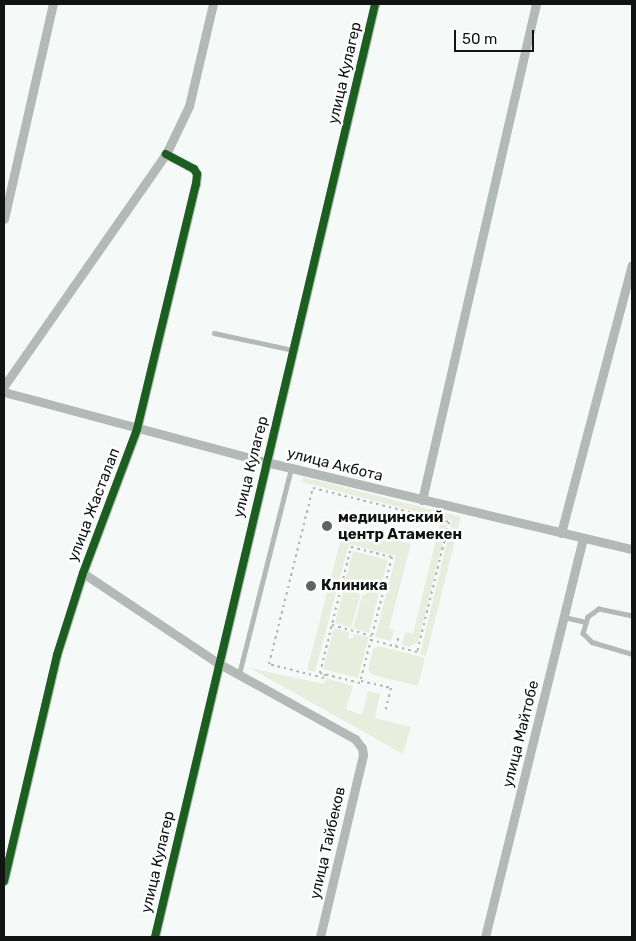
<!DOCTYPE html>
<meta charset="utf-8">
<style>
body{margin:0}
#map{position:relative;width:636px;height:941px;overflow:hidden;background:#f5faf8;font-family:Rubik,sans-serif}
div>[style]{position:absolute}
.green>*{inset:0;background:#e9eddd}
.path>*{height:2px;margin-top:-1px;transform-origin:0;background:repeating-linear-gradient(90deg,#afb4b3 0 2.5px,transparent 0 6.5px)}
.lane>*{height:4.5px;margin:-2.25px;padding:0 2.25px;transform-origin:2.25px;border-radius:2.25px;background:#b2b9b7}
.street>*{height:9px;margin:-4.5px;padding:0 4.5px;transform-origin:4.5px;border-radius:4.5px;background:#b2b9b7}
.cycleway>*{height:8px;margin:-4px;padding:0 4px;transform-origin:4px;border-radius:4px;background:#1b5e20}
.dots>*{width:14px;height:14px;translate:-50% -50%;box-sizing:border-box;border:2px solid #fff;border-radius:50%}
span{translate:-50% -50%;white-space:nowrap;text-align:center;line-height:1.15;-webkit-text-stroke:5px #fff;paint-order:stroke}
.street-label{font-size:15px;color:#111413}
.poi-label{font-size:15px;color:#111413;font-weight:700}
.left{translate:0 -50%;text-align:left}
.frame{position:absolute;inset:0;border:5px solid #111413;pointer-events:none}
.scale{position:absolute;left:454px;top:30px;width:80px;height:22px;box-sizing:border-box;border:2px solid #111413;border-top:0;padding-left:6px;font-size:15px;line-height:18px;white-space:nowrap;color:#111413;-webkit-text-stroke:4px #fff;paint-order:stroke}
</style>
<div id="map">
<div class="green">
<i style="clip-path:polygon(303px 477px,461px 517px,426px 656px,420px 654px,452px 521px,302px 482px)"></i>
<i style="clip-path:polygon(440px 523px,447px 525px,418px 642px,409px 647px,402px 645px,405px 632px,413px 634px)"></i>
<i style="clip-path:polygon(344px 527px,411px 544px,389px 628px,394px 630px,391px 641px,375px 637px,396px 556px,349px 544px,315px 672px,307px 670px)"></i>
<i style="clip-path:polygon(353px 551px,388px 560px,380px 590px,371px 588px,364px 580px,356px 584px,345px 581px)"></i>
<i style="clip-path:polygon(345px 584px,355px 587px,360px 596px,351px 628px,335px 623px)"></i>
<i style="clip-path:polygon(370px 591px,379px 593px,369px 633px,353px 628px,362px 596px)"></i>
<i style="clip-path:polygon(334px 628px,349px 632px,348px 638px,352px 639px,354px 634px,369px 637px,358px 678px,323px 669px)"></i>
<i style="clip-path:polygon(379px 646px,425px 658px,418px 686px,373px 675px,368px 670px,373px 649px)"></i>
<i style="clip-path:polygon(250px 668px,324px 684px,326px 678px,353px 686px,346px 709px,362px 715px,368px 691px,380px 694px,375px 718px,411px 727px,403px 754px)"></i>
</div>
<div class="path">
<i style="left:351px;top:547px;width:42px;rotate:13.7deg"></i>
<i style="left:392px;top:557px;width:130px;rotate:104.3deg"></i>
<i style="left:360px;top:683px;width:41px;rotate:-166deg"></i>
<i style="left:320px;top:673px;width:130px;rotate:-76.2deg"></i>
<i style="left:332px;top:625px;width:41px;rotate:15.4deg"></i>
<i style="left:396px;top:647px;width:12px;rotate:-76deg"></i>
<i style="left:325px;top:674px;width:4px;rotate:104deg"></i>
<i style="left:324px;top:678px;width:57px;rotate:-165.7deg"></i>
<i style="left:269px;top:664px;width:181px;rotate:-76deg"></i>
<i style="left:313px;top:488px;width:140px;rotate:14deg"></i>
<i style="left:449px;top:522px;width:134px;rotate:103.8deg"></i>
<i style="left:417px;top:652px;width:48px;rotate:-165.4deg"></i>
<i style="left:361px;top:681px;width:31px;rotate:13deg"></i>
<i style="left:391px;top:688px;width:25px;rotate:104deg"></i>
</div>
<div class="lane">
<i style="left:214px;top:333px;width:81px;rotate:12.1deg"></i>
<i style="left:632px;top:616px;width:34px;rotate:-168deg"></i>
<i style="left:599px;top:609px;width:14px;rotate:144deg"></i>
<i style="left:588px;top:617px;width:17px;rotate:107deg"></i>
<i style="left:583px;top:633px;width:13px;rotate:45deg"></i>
<i style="left:592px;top:642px;width:42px;rotate:16.7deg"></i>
<i style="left:564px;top:617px;width:22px;rotate:13deg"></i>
<i style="left:239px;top:674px;width:212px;rotate:-75.8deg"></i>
</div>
<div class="street">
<i style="left:4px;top:219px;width:221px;rotate:-77.2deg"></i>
<i style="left:4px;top:386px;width:283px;rotate:-55.1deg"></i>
<i style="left:166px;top:154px;width:53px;rotate:-64.4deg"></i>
<i style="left:189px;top:106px;width:105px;rotate:-76.8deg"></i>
<i style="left:4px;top:392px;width:271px;rotate:15deg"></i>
<i style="left:266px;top:462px;width:376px;rotate:13.4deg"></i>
<i style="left:422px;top:500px;width:509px;rotate:-77.06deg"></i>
<i style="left:561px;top:533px;width:277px;rotate:-75.2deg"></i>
<i style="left:83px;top:573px;width:162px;rotate:33.7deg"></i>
<i style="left:218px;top:663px;width:157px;rotate:29deg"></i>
<i style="left:355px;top:739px;width:11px;rotate:52deg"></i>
<i style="left:362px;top:748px;width:7px;rotate:82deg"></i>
<i style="left:363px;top:755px;width:187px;rotate:103.3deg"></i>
<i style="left:4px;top:881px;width:232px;rotate:-76.8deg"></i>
<i style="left:57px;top:655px;width:86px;rotate:-72.4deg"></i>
<i style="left:83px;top:573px;width:154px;rotate:-69.4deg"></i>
<i style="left:137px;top:429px;width:252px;rotate:-76.5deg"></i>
<i style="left:196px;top:184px;width:10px;rotate:-84deg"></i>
<i style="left:197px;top:174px;width:6px;rotate:-121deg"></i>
<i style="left:194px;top:169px;width:32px;rotate:-152deg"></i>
<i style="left:155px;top:937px;width:959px;rotate:-76.73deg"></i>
<i style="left:485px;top:937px;width:411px;rotate:-76.2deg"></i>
</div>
<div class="cycleway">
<i style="left:4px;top:881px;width:232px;rotate:-76.8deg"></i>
<i style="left:57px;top:655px;width:86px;rotate:-72.4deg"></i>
<i style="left:83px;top:573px;width:154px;rotate:-69.4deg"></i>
<i style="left:137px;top:429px;width:252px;rotate:-76.5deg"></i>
<i style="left:196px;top:184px;width:10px;rotate:-84deg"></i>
<i style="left:197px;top:174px;width:6px;rotate:-121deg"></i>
<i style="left:194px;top:169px;width:32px;rotate:-152deg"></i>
<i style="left:155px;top:937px;width:959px;rotate:-76.73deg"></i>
</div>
<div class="dots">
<i style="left:327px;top:526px;background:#616463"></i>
<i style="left:311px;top:586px;background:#616463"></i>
</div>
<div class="street-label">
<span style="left:345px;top:73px;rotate:-77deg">улица Кулагер</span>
<span style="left:335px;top:465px;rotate:14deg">улица Акбота</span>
<span style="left:251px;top:467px;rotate:-76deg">улица Кулагер</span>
<span style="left:94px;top:505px;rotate:-69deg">улица Жасталап</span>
<span style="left:521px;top:734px;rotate:-76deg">улица Майтобе</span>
<span style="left:328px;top:843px;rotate:-77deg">улица Тайбеков</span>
<span style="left:158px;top:862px;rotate:-77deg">улица Кулагер</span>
</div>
<div class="poi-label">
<span class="left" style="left:338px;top:526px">медицинский<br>центр Атамекен</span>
<span class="left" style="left:321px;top:586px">Клиника</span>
</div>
<div class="frame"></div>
<div class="scale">50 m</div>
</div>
